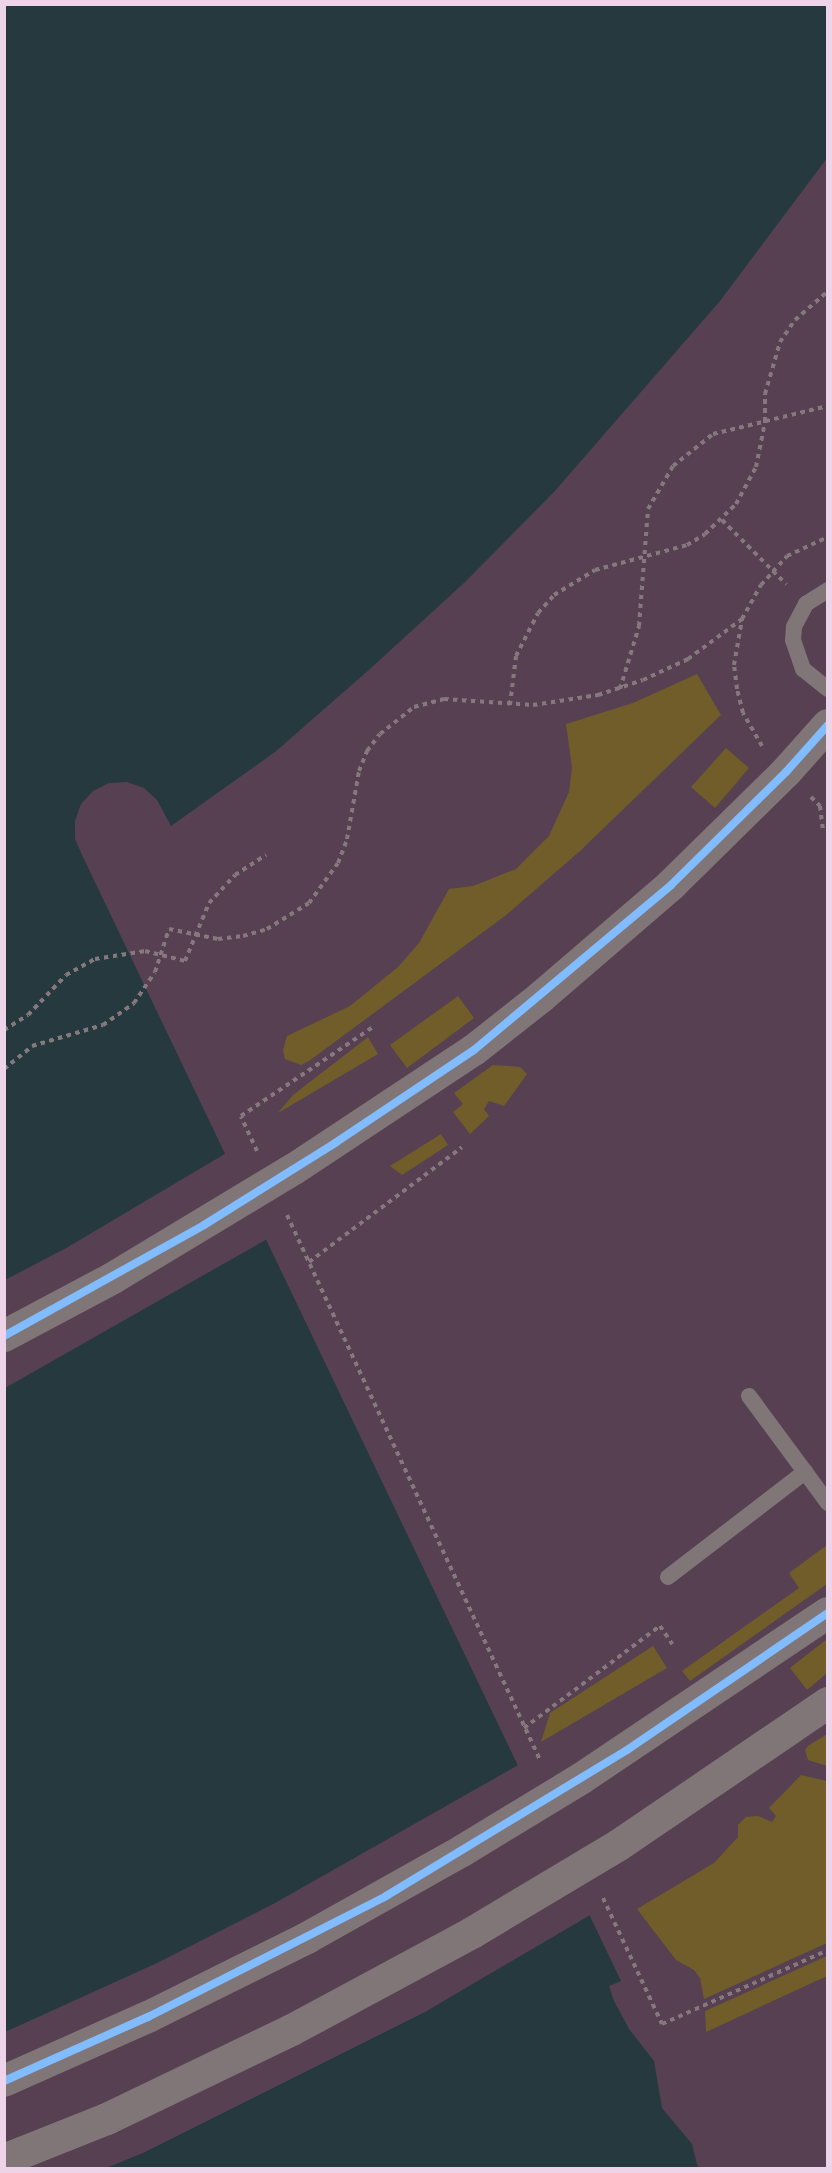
<!DOCTYPE html>
<style>
body{margin:0}
#map{position:relative;width:832px;height:2173px;overflow:hidden;background:#564052;font-family:Barlow,sans-serif}
div>[style]{position:absolute}
.green>*{inset:0;background:#705d2a}
.water>*{inset:0;background:#25393f}
.pier>*{inset:0;background:#564052}
.path>*{height:4px;margin-top:-2px;transform-origin:0;background:repeating-linear-gradient(90deg,#85797e 0 4.5px,transparent 0 9px)}
.service>*{height:16px;margin:-8px;padding:0 8px;transform-origin:8px;border-radius:8px;background:#817677}
.minor>*{height:32px;margin:-16px;padding:0 16px;transform-origin:16px;border-radius:16px;background:#817677}
.minor-bridge>*{height:32px;margin:-16px;padding:0 16px;transform-origin:16px;border-radius:16px;background:#817677}
.cycleway>*{height:8px;margin:-4px;padding:0 4px;transform-origin:4px;border-radius:4px;background:#80bcff}
span{translate:-50% -50%;white-space:nowrap;text-align:center;line-height:1.15;-webkit-text-stroke:5px #532d4d;paint-order:stroke}
.frame{position:absolute;inset:0;border:6px solid #edd4e8;pointer-events:none}
</style>
<div id="map">
<div class="green">
<i style="clip-path:polygon(697px 674px,721px 715px,580px 851px,505px 916px,309px 1061px,301px 1065px,285px 1059px,283px 1050px,287px 1036px,350px 1006px,398px 967px,419px 943px,449px 889px,473px 886px,516px 869px,549px 836px,569px 792px,572px 768px,566px 724px,633px 703px)"></i>
<i style="clip-path:polygon(726px 748px,749px 768px,715px 808px,691px 787px)"></i>
<i style="clip-path:polygon(458px 996px,474px 1018px,407px 1068px,390px 1045px)"></i>
<i style="clip-path:polygon(368px 1037px,378px 1054px,278px 1113px,293px 1095px)"></i>
<i style="clip-path:polygon(493px 1065px,520px 1067px,527px 1074px,504px 1106px,489px 1101px,484px 1109px,489px 1116px,470px 1134px,453px 1112px,463px 1104px,454px 1093px)"></i>
<i style="clip-path:polygon(441px 1134px,448px 1145px,402px 1175px,390px 1166px)"></i>
<i style="clip-path:polygon(827px 1545px,827px 1584px,690px 1681px,682px 1671px,799px 1588px,789px 1573px)"></i>
<i style="clip-path:polygon(827px 1639px,827px 1673px,807px 1690px,790px 1668px)"></i>
<i style="clip-path:polygon(653px 1646px,667px 1668px,541px 1742px,550px 1713px)"></i>
<i style="clip-path:polygon(827px 1734px,827px 1766px,808px 1760px,805px 1750px,808px 1746px)"></i>
<i style="clip-path:polygon(801px 1775px,827px 1781px,827px 1943px,704px 1999px,700px 1978px,694px 1970px,676px 1960px,637px 1909px,714px 1863px,738px 1837px,738px 1825px,746px 1817px,758px 1816px,772px 1822px,776px 1816px,769px 1808px)"></i>
<i style="clip-path:polygon(827px 1956px,827px 1976px,706px 2032px,705px 2011px)"></i>
</div>
<div class="water">
<i style="clip-path:polygon(4px 5px,827px 5px,827px 158px,720px 301px,554px 492px,465px 582px,371px 668px,275px 752px,171px 826px,157px 800px,144px 788px,127px 782px,109px 783px,93px 791px,81px 804px,75px 821px,75px 839px,82px 855px,621px 1981px,609px 1986px,614px 2001px,629px 2029px,654px 2061px,662px 2108px,692px 2144px,698px 2168px,51px 2168px,5px 2069px)"></i>
</div>
<div class="pier">
<i style="clip-path:polygon(228px 1152px,269px 1238px,5px 1388px,5px 1280px,68px 1247px)"></i>
<i style="clip-path:polygon(520px 1764px,592px 1914px,425px 2012px,143px 2153px,106px 2168px,48px 2168px,4px 2076px,5px 2032px,157px 1963px,275px 1903px)"></i>
</div>
<div class="path">
<i style="left:722px;top:520px;width:91px;rotate:45deg"></i>
<i style="left:620px;top:689px;width:66px;rotate:-73.2deg"></i>
<i style="left:639px;top:626px;width:117px;rotate:-85.6deg"></i>
<i style="left:648px;top:509px;width:50px;rotate:-59.8deg"></i>
<i style="left:673px;top:466px;width:51px;rotate:-38.7deg"></i>
<i style="left:713px;top:434px;width:118px;rotate:-13.7deg"></i>
<i style="left:510px;top:705px;width:49px;rotate:-83deg"></i>
<i style="left:516px;top:656px;width:48px;rotate:-62.9deg"></i>
<i style="left:538px;top:613px;width:24px;rotate:-48deg"></i>
<i style="left:554px;top:595px;width:48px;rotate:-31.4deg"></i>
<i style="left:595px;top:570px;width:95px;rotate:-15.2deg"></i>
<i style="left:687px;top:545px;width:21px;rotate:-31deg"></i>
<i style="left:705px;top:534px;width:43px;rotate:-44.1deg"></i>
<i style="left:736px;top:504px;width:42px;rotate:-61.6deg"></i>
<i style="left:756px;top:467px;width:46px;rotate:-78.7deg"></i>
<i style="left:765px;top:422px;width:28px;rotate:-90deg"></i>
<i style="left:765px;top:394px;width:54px;rotate:-73.9deg"></i>
<i style="left:780px;top:342px;width:27px;rotate:-56deg"></i>
<i style="left:795px;top:320px;width:44px;rotate:-41.3deg"></i>
<i style="left:762px;top:746px;width:38px;rotate:-120deg"></i>
<i style="left:743px;top:713px;width:25px;rotate:-104deg"></i>
<i style="left:737px;top:689px;width:24px;rotate:-97deg"></i>
<i style="left:734px;top:665px;width:47px;rotate:-80.1deg"></i>
<i style="left:742px;top:619px;width:39px;rotate:-61deg"></i>
<i style="left:761px;top:585px;width:39px;rotate:-48deg"></i>
<i style="left:787px;top:556px;width:45px;rotate:-24.9deg"></i>
<i style="left:811px;top:797px;width:13px;rotate:45deg"></i>
<i style="left:820px;top:806px;width:25px;rotate:83deg"></i>
<i style="left:4px;top:1030px;width:28px;rotate:-32deg"></i>
<i style="left:28px;top:1015px;width:55px;rotate:-46.5deg"></i>
<i style="left:66px;top:975px;width:33px;rotate:-29deg"></i>
<i style="left:95px;top:959px;width:51px;rotate:-9.1deg"></i>
<i style="left:145px;top:951px;width:41px;rotate:14deg"></i>
<i style="left:185px;top:961px;width:63px;rotate:-67.5deg"></i>
<i style="left:209px;top:903px;width:38px;rotate:-47deg"></i>
<i style="left:235px;top:875px;width:37px;rotate:-33deg"></i>
<i style="left:4px;top:1069px;width:36px;rotate:-39deg"></i>
<i style="left:32px;top:1046px;width:74px;rotate:-16.5deg"></i>
<i style="left:103px;top:1025px;width:38px;rotate:-35deg"></i>
<i style="left:134px;top:1003px;width:37px;rotate:-56deg"></i>
<i style="left:155px;top:972px;width:45px;rotate:-72deg"></i>
<i style="left:169px;top:929px;width:50px;rotate:11.5deg"></i>
<i style="left:218px;top:939px;width:25px;rotate:-7deg"></i>
<i style="left:243px;top:936px;width:25px;rotate:-16deg"></i>
<i style="left:267px;top:929px;width:49px;rotate:-31.8deg"></i>
<i style="left:309px;top:903px;width:49px;rotate:-54.1deg"></i>
<i style="left:338px;top:863px;width:26px;rotate:-69deg"></i>
<i style="left:347px;top:839px;width:69px;rotate:-80deg"></i>
<i style="left:359px;top:771px;width:22px;rotate:-68deg"></i>
<i style="left:367px;top:751px;width:21px;rotate:-53deg"></i>
<i style="left:380px;top:734px;width:43px;rotate:-38.5deg"></i>
<i style="left:414px;top:707px;width:31px;rotate:-15deg"></i>
<i style="left:444px;top:699px;width:89px;rotate:3.9deg"></i>
<i style="left:533px;top:705px;width:66px;rotate:-8.7deg"></i>
<i style="left:598px;top:695px;width:47px;rotate:-18.4deg"></i>
<i style="left:643px;top:680px;width:50px;rotate:-25deg"></i>
<i style="left:688px;top:659px;width:67px;rotate:-36.5deg"></i>
<i style="left:257px;top:1151px;width:38px;rotate:-115deg"></i>
<i style="left:241px;top:1116px;width:159px;rotate:-34deg"></i>
<i style="left:287px;top:1215px;width:601px;rotate:65.1deg"></i>
<i style="left:309px;top:1262px;width:191px;rotate:-36.9deg"></i>
<i style="left:524px;top:1728px;width:170px;rotate:-36.9deg"></i>
<i style="left:660px;top:1626px;width:22px;rotate:56deg"></i>
<i style="left:603px;top:1898px;width:139px;rotate:64.9deg"></i>
<i style="left:662px;top:2024px;width:182px;rotate:-24deg"></i>
</div>
<div class="service">
<i style="left:828px;top:590px;width:26px;rotate:148deg"></i>
<i style="left:806px;top:604px;width:26px;rotate:118deg"></i>
<i style="left:794px;top:627px;width:13px;rotate:94deg"></i>
<i style="left:793px;top:640px;width:31px;rotate:71deg"></i>
<i style="left:803px;top:669px;width:32px;rotate:39deg"></i>
<i style="left:749px;top:1396px;width:133px;rotate:53.6deg"></i>
<i style="left:668px;top:1577px;width:173px;rotate:-37.5deg"></i>
</div>
<div class="minor">
<i style="left:294px;top:1169px;width:216px;rotate:-33.5deg"></i>
<i style="left:474px;top:1050px;width:85px;rotate:-38.3deg"></i>
<i style="left:541px;top:997px;width:172px;rotate:-40.7deg"></i>
<i style="left:671px;top:885px;width:161px;rotate:-44.5deg"></i>
<i style="left:786px;top:772px;width:63px;rotate:-48.2deg"></i>
<i style="left:582px;top:1778px;width:296px;rotate:-33.9deg"></i>
<i style="left:619px;top:1845px;width:253px;rotate:-34.2deg"></i>
</div>
<div class="minor-bridge">
<i style="left:4px;top:1336px;width:123px;rotate:-28deg"></i>
<i style="left:113px;top:1278px;width:211px;rotate:-31.1deg"></i>
<i style="left:4px;top:2081px;width:158px;rotate:-24deg"></i>
<i style="left:148px;top:2017px;width:178px;rotate:-26.4deg"></i>
<i style="left:307px;top:1938px;width:178px;rotate:-29.3deg"></i>
<i style="left:462px;top:1851px;width:140px;rotate:-31.3deg"></i>
<i style="left:4px;top:2160px;width:111px;rotate:-21.7deg"></i>
<i style="left:107px;top:2119px;width:205px;rotate:-25.7deg"></i>
<i style="left:292px;top:2030px;width:204px;rotate:-28.3deg"></i>
<i style="left:472px;top:1933px;width:171px;rotate:-30.9deg"></i>
</div>
<div class="cycleway">
<i style="left:4px;top:1336px;width:229px;rotate:-29deg"></i>
<i style="left:204px;top:1225px;width:155px;rotate:-32deg"></i>
<i style="left:335px;top:1143px;width:167px;rotate:-33.8deg"></i>
<i style="left:474px;top:1050px;width:257px;rotate:-39.9deg"></i>
<i style="left:671px;top:885px;width:161px;rotate:-44.5deg"></i>
<i style="left:786px;top:772px;width:63px;rotate:-48.2deg"></i>
<i style="left:4px;top:2081px;width:158px;rotate:-24deg"></i>
<i style="left:148px;top:2017px;width:267px;rotate:-26.9deg"></i>
<i style="left:386px;top:1896px;width:282px;rotate:-31.2deg"></i>
<i style="left:627px;top:1750px;width:243px;rotate:-34.3deg"></i>
</div>
<div class="frame"></div>
</div>
